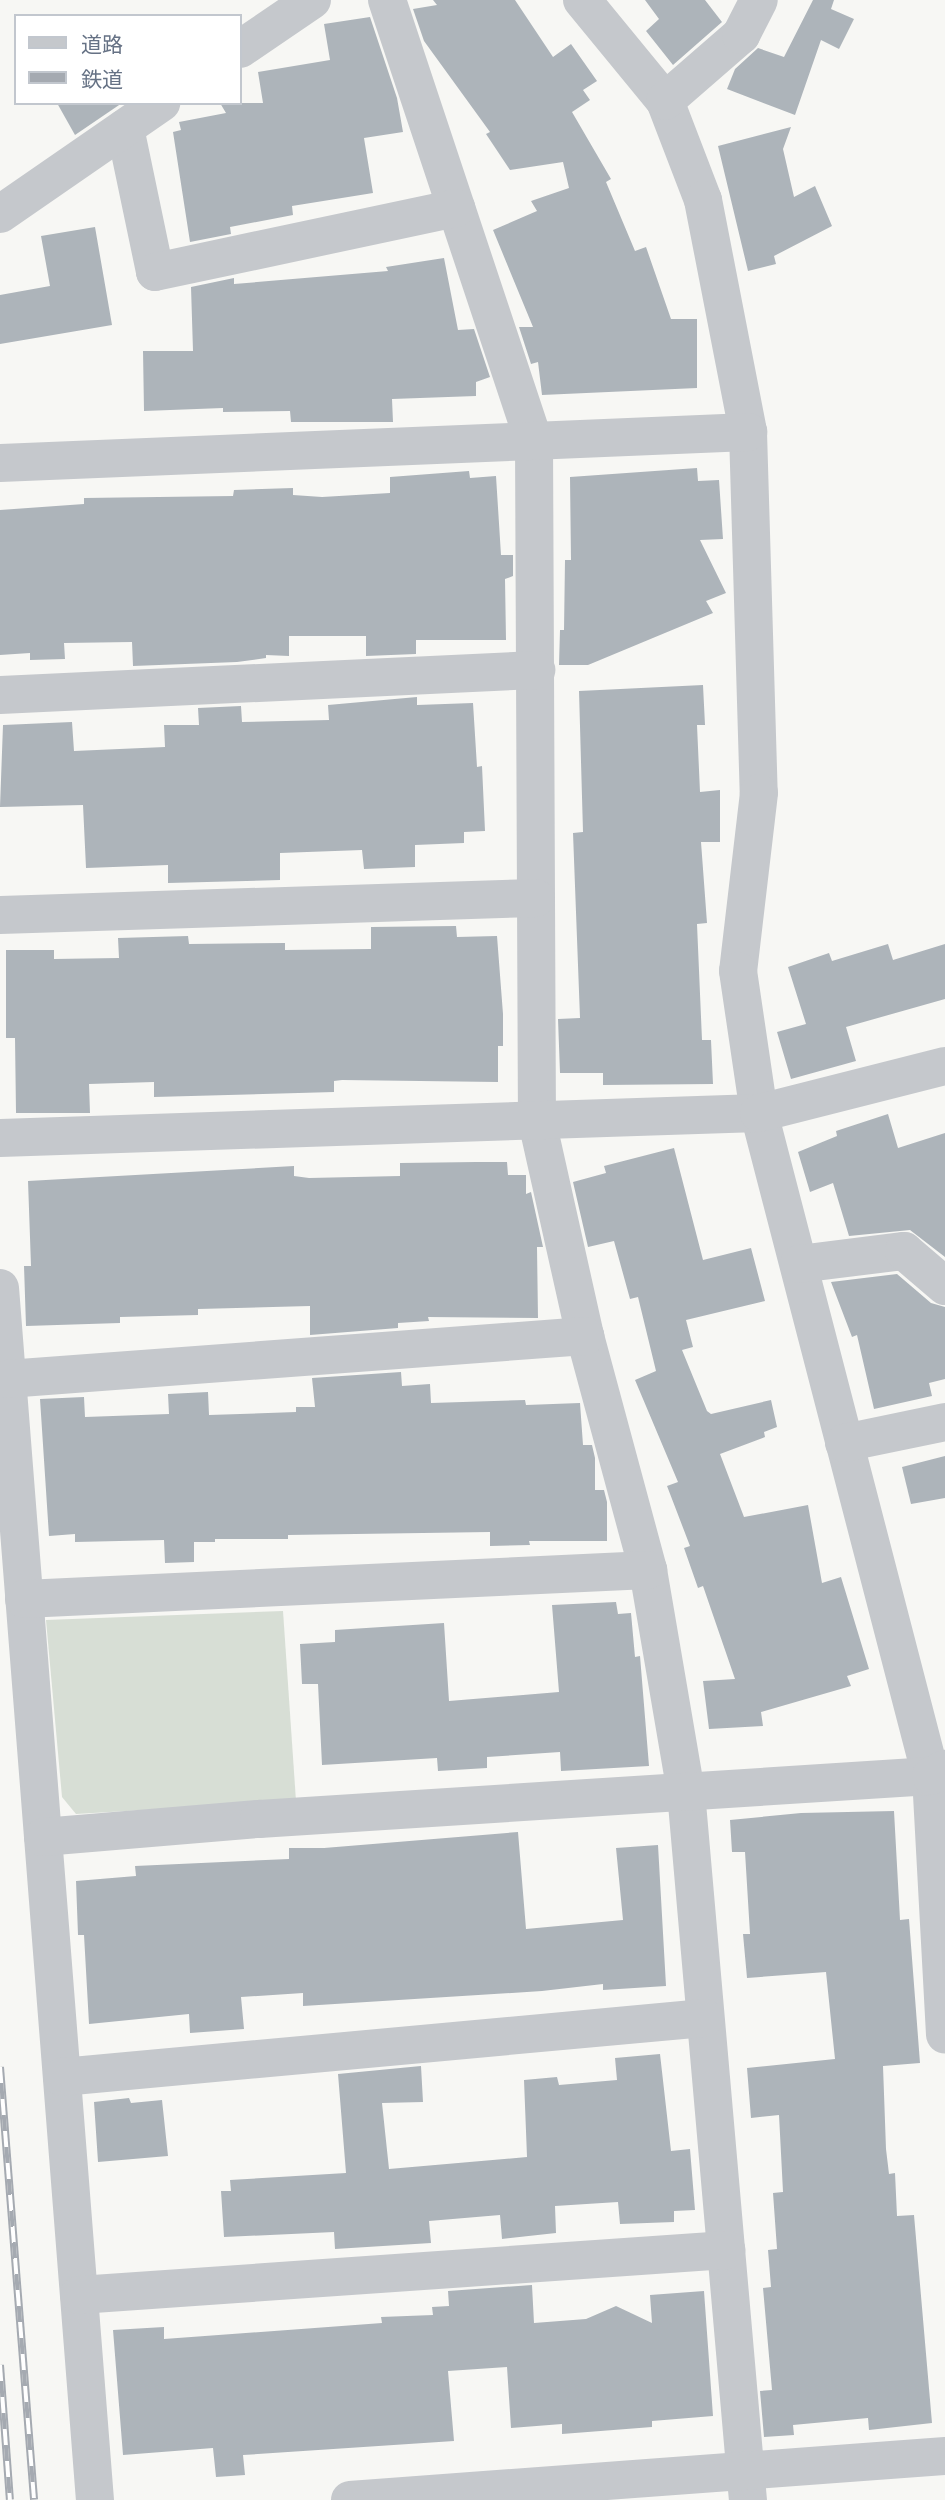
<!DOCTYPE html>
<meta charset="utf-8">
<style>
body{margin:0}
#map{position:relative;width:945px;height:2500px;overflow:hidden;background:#f7f7f4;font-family:Inter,"Noto Sans JP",sans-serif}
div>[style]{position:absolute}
.green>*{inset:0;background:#d7ded5}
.building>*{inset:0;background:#adb4ba}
.minor>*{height:38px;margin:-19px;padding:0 19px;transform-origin:19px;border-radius:19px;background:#c5c8cc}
.rail>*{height:8px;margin-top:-4px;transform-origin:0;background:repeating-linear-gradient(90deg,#fff 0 16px,#a5aab1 0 32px);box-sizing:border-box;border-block:2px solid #a5aab1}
span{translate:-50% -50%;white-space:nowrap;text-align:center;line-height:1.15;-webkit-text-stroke:7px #fff;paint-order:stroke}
.legend{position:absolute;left:14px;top:14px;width:228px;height:91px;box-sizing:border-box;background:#fff;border:2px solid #c2c7ce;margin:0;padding:9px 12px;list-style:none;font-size:21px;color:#667285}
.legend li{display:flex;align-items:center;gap:14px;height:35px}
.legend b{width:35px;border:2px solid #c2c7ce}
</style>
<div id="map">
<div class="green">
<i style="clip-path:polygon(283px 1611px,296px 1801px,76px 1814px,62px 1797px,46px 1620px)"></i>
</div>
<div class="building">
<i style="clip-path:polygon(433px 0,515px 0,553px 57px,571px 44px,597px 81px,583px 90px,590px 100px,572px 112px,611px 179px,606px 182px,635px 251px,646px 247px,671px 319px,697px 319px,697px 388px,542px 395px,538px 362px,531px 364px,519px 327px,533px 327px,493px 230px,537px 211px,531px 201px,569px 188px,563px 162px,510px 170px,486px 134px,490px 132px,424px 41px,413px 9px,437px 5px)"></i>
<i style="clip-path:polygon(645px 0,705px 0,722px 22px,673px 65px,646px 31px,659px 19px)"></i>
<i style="clip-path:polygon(813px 0,834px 0,831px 9px,854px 19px,839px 49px,821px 40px,795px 115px,727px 89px,735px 69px,758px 48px,784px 57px)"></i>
<i style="clip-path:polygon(370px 17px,397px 98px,403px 132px,364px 138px,373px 193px,292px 206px,293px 215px,230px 227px,231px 234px,190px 242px,173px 132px,181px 130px,179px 122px,226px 113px,220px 103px,263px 103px,258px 72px,330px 60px,324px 24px)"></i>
<i style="clip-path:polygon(57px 103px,122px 103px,75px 135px)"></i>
<i style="clip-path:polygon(791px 127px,783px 149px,794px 197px,815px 186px,832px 226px,774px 256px,776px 264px,748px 271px,718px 146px)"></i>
<i style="clip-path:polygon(95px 227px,112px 325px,0 344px,0 295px,50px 286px,41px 236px)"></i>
<i style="clip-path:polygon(444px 258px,458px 330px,474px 329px,490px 377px,476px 382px,476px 396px,392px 399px,393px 422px,291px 422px,290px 411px,223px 412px,223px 408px,144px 411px,143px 351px,193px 351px,191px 287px,234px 278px,234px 284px,388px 271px,386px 267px)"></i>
<i style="clip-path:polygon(697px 468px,698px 481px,719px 480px,723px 539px,700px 540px,726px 593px,706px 601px,713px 613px,588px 665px,559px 665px,560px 630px,564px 630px,565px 560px,571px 560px,570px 477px)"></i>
<i style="clip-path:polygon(469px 471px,470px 478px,496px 476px,501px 555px,513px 555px,513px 576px,505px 579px,506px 640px,416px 640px,416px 654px,366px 656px,366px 636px,289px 636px,289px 656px,266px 655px,266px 658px,237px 662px,133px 666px,132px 642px,64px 643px,65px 659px,30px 660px,30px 653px,0 655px,0 510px,84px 504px,84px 498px,233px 496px,234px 490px,293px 488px,293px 495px,322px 497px,390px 493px,390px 477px)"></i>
<i style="clip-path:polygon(703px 685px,705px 725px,697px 725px,700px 792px,720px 790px,720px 842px,701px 842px,707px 923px,697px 924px,702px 1040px,711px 1040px,713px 1084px,603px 1085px,603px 1073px,560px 1073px,558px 1019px,580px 1018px,573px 833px,583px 832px,579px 691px)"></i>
<i style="clip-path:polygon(417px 697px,417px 705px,473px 703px,477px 767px,482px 766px,485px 831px,464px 832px,464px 843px,415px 845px,415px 867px,364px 869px,362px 850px,280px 853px,280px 880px,168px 883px,168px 865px,86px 868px,83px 805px,0 807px,3px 725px,72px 722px,74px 751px,165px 747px,164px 725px,199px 725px,198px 708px,241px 706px,242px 722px,329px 720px,328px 705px)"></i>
<i style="clip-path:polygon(456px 926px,457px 937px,497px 936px,503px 1014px,503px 1046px,498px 1046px,498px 1082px,342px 1080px,334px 1081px,334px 1092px,154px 1097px,154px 1082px,89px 1084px,90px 1113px,16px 1113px,15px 1038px,6px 1038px,6px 950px,54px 950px,54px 959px,119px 958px,118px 938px,188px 936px,189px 944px,285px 943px,285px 950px,371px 949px,371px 927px)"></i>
<i style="clip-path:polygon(888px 944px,893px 960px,945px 944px,945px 999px,846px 1027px,856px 1061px,791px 1079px,777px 1032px,806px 1024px,788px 967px,829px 953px,832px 961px)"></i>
<i style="clip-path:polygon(888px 1114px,898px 1148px,945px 1133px,945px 1257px,910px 1230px,849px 1236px,833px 1183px,810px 1192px,798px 1152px,837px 1136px,836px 1131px)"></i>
<i style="clip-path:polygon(674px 1148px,703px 1260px,751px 1248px,765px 1301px,686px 1320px,693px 1347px,682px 1350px,707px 1411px,711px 1414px,771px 1400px,777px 1427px,764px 1432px,765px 1437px,720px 1454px,744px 1517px,808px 1505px,822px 1583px,841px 1577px,869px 1669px,847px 1676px,851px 1686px,761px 1712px,763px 1726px,709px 1729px,703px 1681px,735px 1679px,703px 1586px,698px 1588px,684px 1548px,690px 1546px,667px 1486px,678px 1482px,635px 1380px,656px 1371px,638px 1297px,630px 1299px,614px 1241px,588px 1247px,573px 1182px,606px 1173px,604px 1166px)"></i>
<i style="clip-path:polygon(476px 1162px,507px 1162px,508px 1175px,526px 1175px,526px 1194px,531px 1192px,543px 1247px,537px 1247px,538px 1318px,428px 1317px,429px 1321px,398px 1323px,398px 1328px,310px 1335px,310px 1306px,198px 1309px,198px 1315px,120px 1317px,120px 1323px,26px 1326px,24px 1266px,31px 1266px,28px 1181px,294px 1166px,294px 1176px,309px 1178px,400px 1176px,400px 1163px)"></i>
<i style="clip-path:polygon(897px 1274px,931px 1303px,945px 1307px,945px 1379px,929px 1383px,932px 1396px,874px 1409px,857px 1335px,852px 1337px,831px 1282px)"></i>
<i style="clip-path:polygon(401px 1372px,402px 1386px,430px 1384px,431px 1403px,525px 1400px,526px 1405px,580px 1403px,583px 1445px,592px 1445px,595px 1458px,595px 1490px,604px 1490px,607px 1502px,607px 1541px,529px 1541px,530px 1545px,490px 1546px,490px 1532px,288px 1535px,288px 1539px,215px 1539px,215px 1542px,194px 1542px,194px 1562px,165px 1563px,164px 1540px,75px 1542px,75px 1534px,49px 1536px,40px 1399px,84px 1397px,85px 1417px,169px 1414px,168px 1394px,208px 1392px,209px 1415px,296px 1412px,296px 1407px,315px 1407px,312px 1378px)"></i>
<i style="clip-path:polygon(945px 1456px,945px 1498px,911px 1504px,902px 1467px)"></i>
<i style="clip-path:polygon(616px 1602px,618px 1614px,631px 1613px,635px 1657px,640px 1656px,649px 1766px,561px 1771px,560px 1752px,487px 1757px,487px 1768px,438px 1771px,437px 1758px,322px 1765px,318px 1684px,302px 1684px,300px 1644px,335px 1642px,335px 1630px,444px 1623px,449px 1701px,559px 1692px,552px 1605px)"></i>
<i style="clip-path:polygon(894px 1811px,900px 1920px,909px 1919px,920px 2063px,883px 2066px,886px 2149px,889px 2174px,895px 2173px,897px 2216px,914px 2215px,932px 2423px,869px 2430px,868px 2418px,793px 2425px,794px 2435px,764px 2437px,760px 2391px,772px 2390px,763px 2288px,771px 2287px,768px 2250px,777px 2249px,773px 2193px,783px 2192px,779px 2115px,751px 2118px,747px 2068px,835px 2059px,826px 1972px,747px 1978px,743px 1934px,750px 1934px,745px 1852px,732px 1852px,730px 1820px,801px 1813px)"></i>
<i style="clip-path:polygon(518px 1832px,526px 1929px,623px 1920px,616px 1848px,658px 1845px,666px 1986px,603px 1990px,603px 1984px,542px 1991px,303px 2006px,303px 1993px,241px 1997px,244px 2029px,190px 2033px,189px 2014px,89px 2024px,84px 1935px,78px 1935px,76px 1881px,136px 1876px,135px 1866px,289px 1859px,289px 1848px,324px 1848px)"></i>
<i style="clip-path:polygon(660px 2054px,671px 2151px,690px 2149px,695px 2210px,674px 2211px,674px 2222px,620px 2224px,618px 2202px,555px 2206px,556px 2233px,502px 2239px,500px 2215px,429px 2221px,431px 2243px,335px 2249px,334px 2232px,224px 2237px,221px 2191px,231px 2191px,230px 2180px,346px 2173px,338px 2074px,421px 2066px,423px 2102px,382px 2103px,389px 2169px,527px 2157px,524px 2080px,557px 2077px,559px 2085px,617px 2080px,615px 2058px)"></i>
<i style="clip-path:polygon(129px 2098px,131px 2103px,162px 2100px,168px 2156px,98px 2162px,94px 2102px)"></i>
<i style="clip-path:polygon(532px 2285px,534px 2323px,586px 2319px,616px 2306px,652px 2323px,650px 2295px,704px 2291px,713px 2416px,652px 2421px,652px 2427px,562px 2434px,562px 2424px,511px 2428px,507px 2367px,448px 2371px,454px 2441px,243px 2455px,245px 2475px,216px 2477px,213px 2448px,123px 2455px,113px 2330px,164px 2327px,164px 2339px,382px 2323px,381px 2317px,433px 2315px,432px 2307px,449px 2306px,448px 2291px)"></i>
</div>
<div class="minor">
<i style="left:387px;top:0;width:465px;rotate:71.6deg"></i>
<i style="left:534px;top:441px;width:680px;rotate:89.75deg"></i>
<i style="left:537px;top:1121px;width:220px;rotate:77.4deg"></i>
<i style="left:585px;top:1336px;width:242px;rotate:74.9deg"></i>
<i style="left:648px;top:1570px;width:225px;rotate:80.3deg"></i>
<i style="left:686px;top:1792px;width:711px;rotate:85deg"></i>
<i style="left:582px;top:0;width:131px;rotate:50.6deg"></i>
<i style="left:665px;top:101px;width:106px;rotate:69deg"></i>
<i style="left:703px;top:200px;width:236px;rotate:79deg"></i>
<i style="left:748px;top:432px;width:361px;rotate:88.3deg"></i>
<i style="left:759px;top:793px;width:179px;rotate:96.7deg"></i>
<i style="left:738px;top:971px;width:144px;rotate:81.6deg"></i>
<i style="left:759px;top:1113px;width:685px;rotate:75.46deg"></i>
<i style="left:931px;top:1776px;width:259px;rotate:86.9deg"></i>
<i style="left:240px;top:49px;width:87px;rotate:-34.2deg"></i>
<i style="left:665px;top:101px;width:101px;rotate:-41deg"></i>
<i style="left:741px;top:35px;width:39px;rotate:-63deg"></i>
<i style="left:125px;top:128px;width:147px;rotate:78.2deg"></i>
<i style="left:155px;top:272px;width:308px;rotate:-12deg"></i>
<i style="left:0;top:214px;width:196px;rotate:-34.6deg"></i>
<i style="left:0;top:463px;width:749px;rotate:-2.37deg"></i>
<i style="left:0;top:695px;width:537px;rotate:-2.67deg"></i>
<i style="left:0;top:915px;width:536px;rotate:-1.82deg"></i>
<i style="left:0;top:1138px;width:759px;rotate:-1.89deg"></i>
<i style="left:759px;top:1113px;width:192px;rotate:-14.2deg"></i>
<i style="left:799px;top:1264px;width:106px;rotate:-7.1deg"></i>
<i style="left:904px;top:1251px;width:54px;rotate:40.5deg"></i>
<i style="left:0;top:1288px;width:1216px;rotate:85.52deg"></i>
<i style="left:7px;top:1379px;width:580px;rotate:-4.25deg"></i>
<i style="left:844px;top:1443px;width:103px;rotate:-11.7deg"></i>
<i style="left:24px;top:1599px;width:625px;rotate:-2.66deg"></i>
<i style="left:43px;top:1837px;width:217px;rotate:-4.8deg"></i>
<i style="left:259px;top:1819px;width:673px;rotate:-3.66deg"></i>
<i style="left:931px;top:1776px;width:16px;rotate:-27deg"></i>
<i style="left:62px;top:2077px;width:645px;rotate:-5.25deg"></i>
<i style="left:79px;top:2295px;width:649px;rotate:-3.98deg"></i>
<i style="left:350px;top:2500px;width:597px;rotate:-4.23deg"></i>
</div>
<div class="rail">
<i style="left:0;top:2067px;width:434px;rotate:85.5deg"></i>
<i style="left:0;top:2365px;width:135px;rotate:85.8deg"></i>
</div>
<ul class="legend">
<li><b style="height:9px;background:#c5c8cc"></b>道路</li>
<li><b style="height:9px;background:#a5aab1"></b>鉄道</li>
</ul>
</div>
